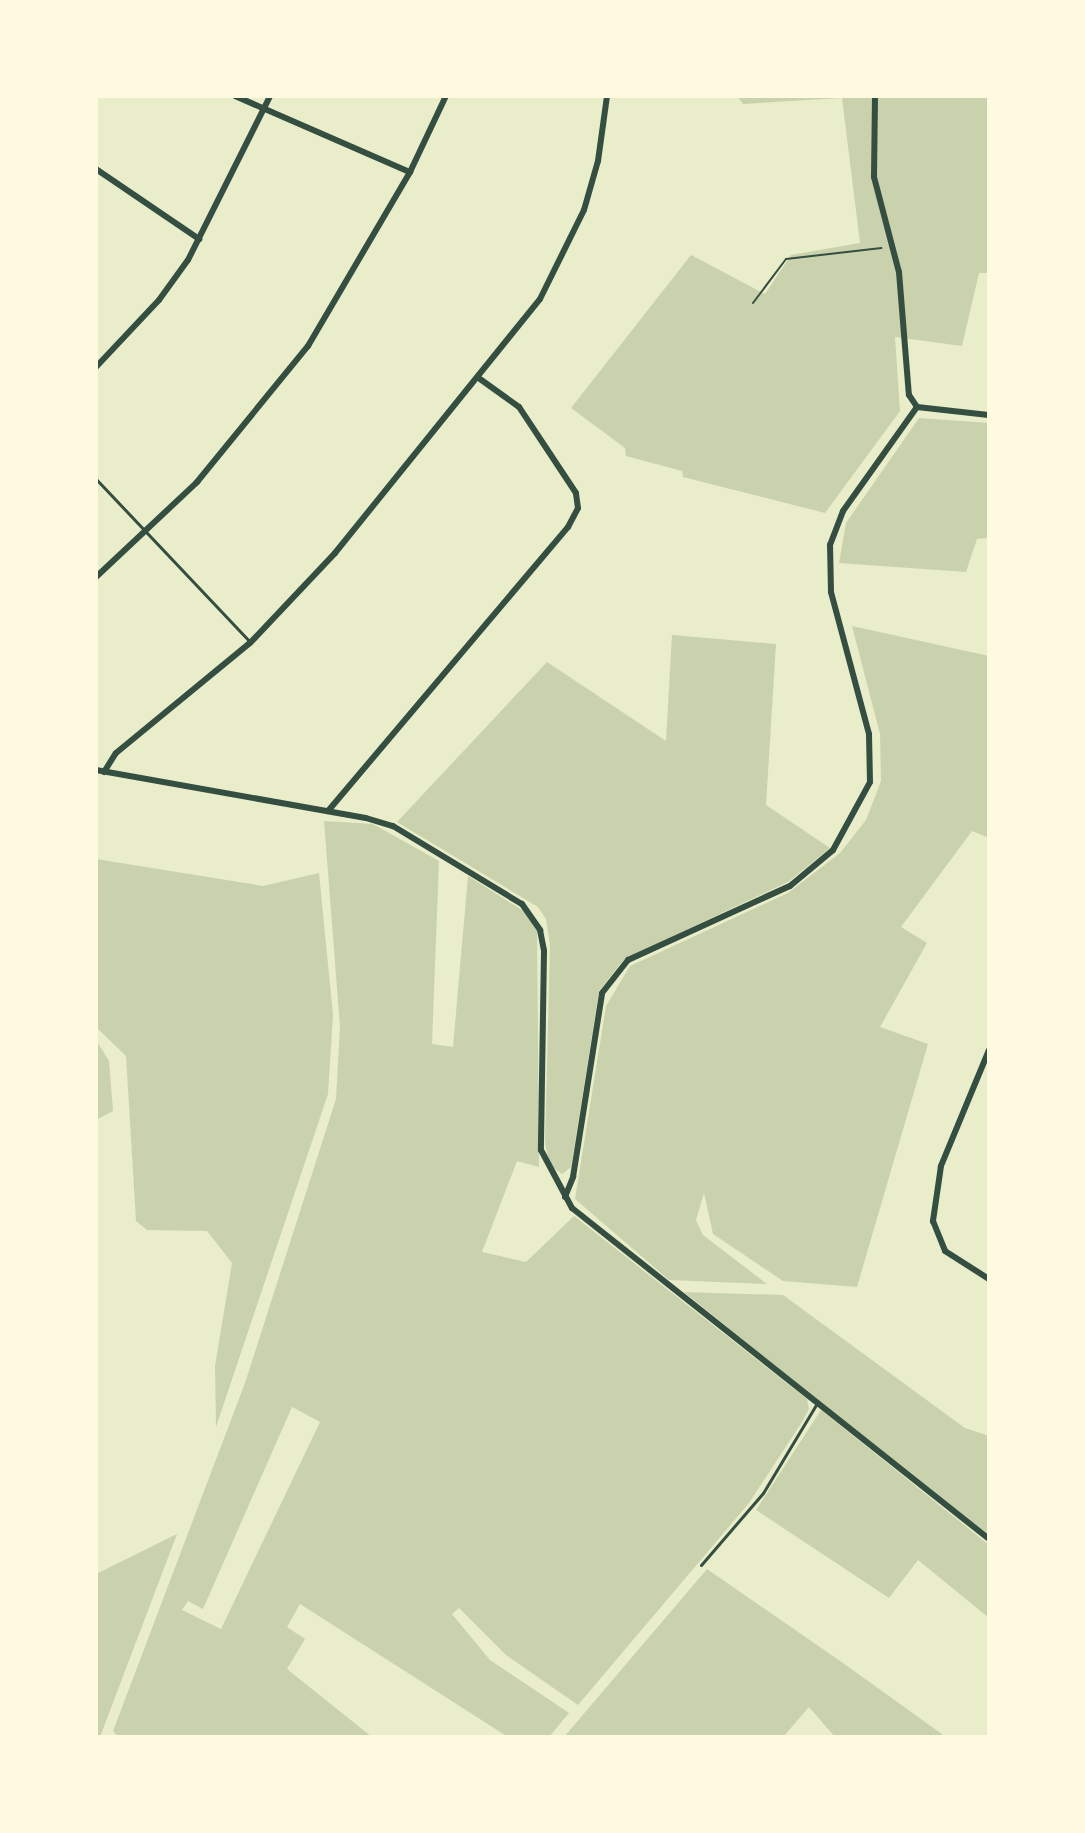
<!DOCTYPE html>
<style>
body{margin:0}
#map{position:relative;width:1085px;height:1833px;overflow:hidden;background:#e9edc9;font-family:Inter,sans-serif}
div>[style]{position:absolute}
.green>*{inset:0;background:#cad2ad}
.path>*{height:2px;margin:-1px;padding:0 1px;transform-origin:1px;border-radius:1px;background:#344e41}
.service>*{height:3px;margin:-1.5px;padding:0 1.5px;transform-origin:1.5px;border-radius:1.5px;background:#344e41}
.minor>*{height:6px;margin:-3px;padding:0 3px;transform-origin:3px;border-radius:3px;background:#344e41}
span{translate:-50% -50%;white-space:nowrap;text-align:center;line-height:1.15;-webkit-text-stroke:6px #fefae0;paint-order:stroke}
.frame{position:absolute;inset:0;border:98px solid #fefae0;pointer-events:none}
</style>
<div id="map">
<div class="green">
<i style="clip-path:polygon(737px 96px,989px 96px,989px 273px,979px 273px,962px 346px,895px 337px,900px 411px,825px 513px,683px 477px,682px 471px,626px 456px,625px 448px,571px 408px,691px 255px,765px 294px,791px 255px,860px 243px,842px 98px,743px 104px)"></i>
<i style="clip-path:polygon(919px 418px,989px 423px,989px 538px,977px 539px,966px 572px,839px 563px,846px 523px)"></i>
<i style="clip-path:polygon(852px 626px,989px 656px,989px 838px,972px 831px,901px 927px,927px 943px,880px 1027px,928px 1044px,857px 1287px,783px 1281px,713px 1234px,704px 1193px,696px 1220px,703px 1235px,767px 1284px,669px 1280px,575px 1199px,606px 1006px,630px 966px,788px 893px,840px 853px,866px 820px,881px 781px,880px 734px)"></i>
<i style="clip-path:polygon(672px 635px,776px 644px,766px 805px,830px 848px,788px 882px,624px 959px,599px 991px,571px 1167px,562px 1174px,550px 1165px,545px 1144px,550px 945px,546px 919px,538px 907px,397px 822px,547px 662px,666px 741px)"></i>
<i style="clip-path:polygon(evenodd,324px 821px,373px 824px,439px 861px,432px 1044px,453px 1047px,468px 876px,530px 915px,537px 931px,539px 1167px,517px 1161px,482px 1252px,526px 1262px,574px 1216px,807px 1399px,809px 1409px,802px 1422px,749px 1503px,578px 1705px,506px 1655px,459px 1608px,452px 1614px,490px 1660px,569px 1713px,549px 1737px,508px 1737px,300px 1604px,287px 1627px,305px 1639px,287px 1669px,372px 1737px,118px 1737px,113px 1731px,245px 1383px,336px 1099px,340px 1027px,324px 821px,292px 1407px,320px 1422px,221px 1629px,182px 1610px,188px 1601px,203px 1609px,292px 1407px)"></i>
<i style="clip-path:polygon(96px 859px,263px 886px,319px 873px,333px 1015px,328px 1094px,216px 1427px,215px 1366px,232px 1263px,207px 1231px,147px 1230px,136px 1221px,126px 1056px,96px 1027px)"></i>
<i style="clip-path:polygon(96px 1040px,109px 1061px,113px 1111px,96px 1120px)"></i>
<i style="clip-path:polygon(684px 1292px,783px 1295px,965px 1428px,989px 1436px,989px 1538px)"></i>
<i style="clip-path:polygon(821px 1410px,989px 1545px,989px 1618px,918px 1560px,889px 1598px,756px 1510px)"></i>
<i style="clip-path:polygon(177px 1534px,100px 1737px,96px 1737px,96px 1574px)"></i>
<i style="clip-path:polygon(707px 1569px,843px 1663px,946px 1737px,835px 1737px,809px 1707px,783px 1737px,564px 1737px)"></i>
</div>
<div class="path">
<i style="left:753px;top:303px;width:55px;rotate:-53.1deg"></i>
<i style="left:786px;top:259px;width:96px;rotate:-6.6deg"></i>
</div>
<div class="service">
<i style="left:96px;top:479px;width:224px;rotate:46.6deg"></i>
<i style="left:701px;top:1565px;width:95px;rotate:-49.3deg"></i>
<i style="left:763px;top:1493px;width:105px;rotate:-59deg"></i>
</div>
<div class="minor">
<i style="left:235px;top:96px;width:191px;rotate:23.5deg"></i>
<i style="left:875px;top:96px;width:81px;rotate:90.7deg"></i>
<i style="left:874px;top:177px;width:98px;rotate:75.3deg"></i>
<i style="left:899px;top:272px;width:123px;rotate:85.4deg"></i>
<i style="left:909px;top:395px;width:14px;rotate:56deg"></i>
<i style="left:96px;top:169px;width:125px;rotate:34.2deg"></i>
<i style="left:96px;top:367px;width:92px;rotate:-46.8deg"></i>
<i style="left:159px;top:300px;width:49px;rotate:-54.1deg"></i>
<i style="left:188px;top:260px;width:183px;rotate:-63.4deg"></i>
<i style="left:917px;top:407px;width:72px;rotate:6.3deg"></i>
<i style="left:96px;top:577px;width:139px;rotate:-43.2deg"></i>
<i style="left:197px;top:482px;width:176px;rotate:-50.8deg"></i>
<i style="left:308px;top:346px;width:202px;rotate:-59.6deg"></i>
<i style="left:410px;top:172px;width:84px;rotate:-64.7deg"></i>
<i style="left:96px;top:770px;width:274px;rotate:10.1deg"></i>
<i style="left:366px;top:818px;width:28px;rotate:17deg"></i>
<i style="left:393px;top:826px;width:151px;rotate:31.2deg"></i>
<i style="left:522px;top:904px;width:32px;rotate:55deg"></i>
<i style="left:540px;top:930px;width:21px;rotate:79deg"></i>
<i style="left:544px;top:951px;width:199px;rotate:90.9deg"></i>
<i style="left:541px;top:1150px;width:66px;rotate:61.9deg"></i>
<i style="left:572px;top:1208px;width:532px;rotate:38.44deg"></i>
<i style="left:104px;top:772px;width:22px;rotate:-58deg"></i>
<i style="left:116px;top:753px;width:173px;rotate:-39.4deg"></i>
<i style="left:250px;top:643px;width:124px;rotate:-46.6deg"></i>
<i style="left:335px;top:553px;width:326px;rotate:-51.1deg"></i>
<i style="left:540px;top:299px;width:99px;rotate:-63.7deg"></i>
<i style="left:584px;top:210px;width:51px;rotate:-74.1deg"></i>
<i style="left:598px;top:161px;width:66px;rotate:-82.1deg"></i>
<i style="left:328px;top:811px;width:372px;rotate:-49.8deg"></i>
<i style="left:568px;top:527px;width:21px;rotate:-62deg"></i>
<i style="left:578px;top:508px;width:15px;rotate:-98deg"></i>
<i style="left:576px;top:493px;width:103px;rotate:-123.5deg"></i>
<i style="left:519px;top:407px;width:48px;rotate:-144.3deg"></i>
<i style="left:989px;top:1050px;width:126px;rotate:112.5deg"></i>
<i style="left:941px;top:1166px;width:56px;rotate:98.3deg"></i>
<i style="left:933px;top:1221px;width:32px;rotate:68deg"></i>
<i style="left:945px;top:1251px;width:52px;rotate:32.5deg"></i>
<i style="left:565px;top:1197px;width:22px;rotate:-68deg"></i>
<i style="left:573px;top:1177px;width:186px;rotate:-81deg"></i>
<i style="left:602px;top:993px;width:42px;rotate:-51.8deg"></i>
<i style="left:628px;top:960px;width:178px;rotate:-24.6deg"></i>
<i style="left:790px;top:886px;width:56px;rotate:-39.9deg"></i>
<i style="left:833px;top:850px;width:77px;rotate:-61.4deg"></i>
<i style="left:870px;top:782px;width:48px;rotate:-91.2deg"></i>
<i style="left:869px;top:734px;width:147px;rotate:-105deg"></i>
<i style="left:831px;top:592px;width:47px;rotate:-91.2deg"></i>
<i style="left:830px;top:545px;width:36px;rotate:-69deg"></i>
<i style="left:843px;top:511px;width:128px;rotate:-54.6deg"></i>
</div>
<div class="frame"></div>
</div>
